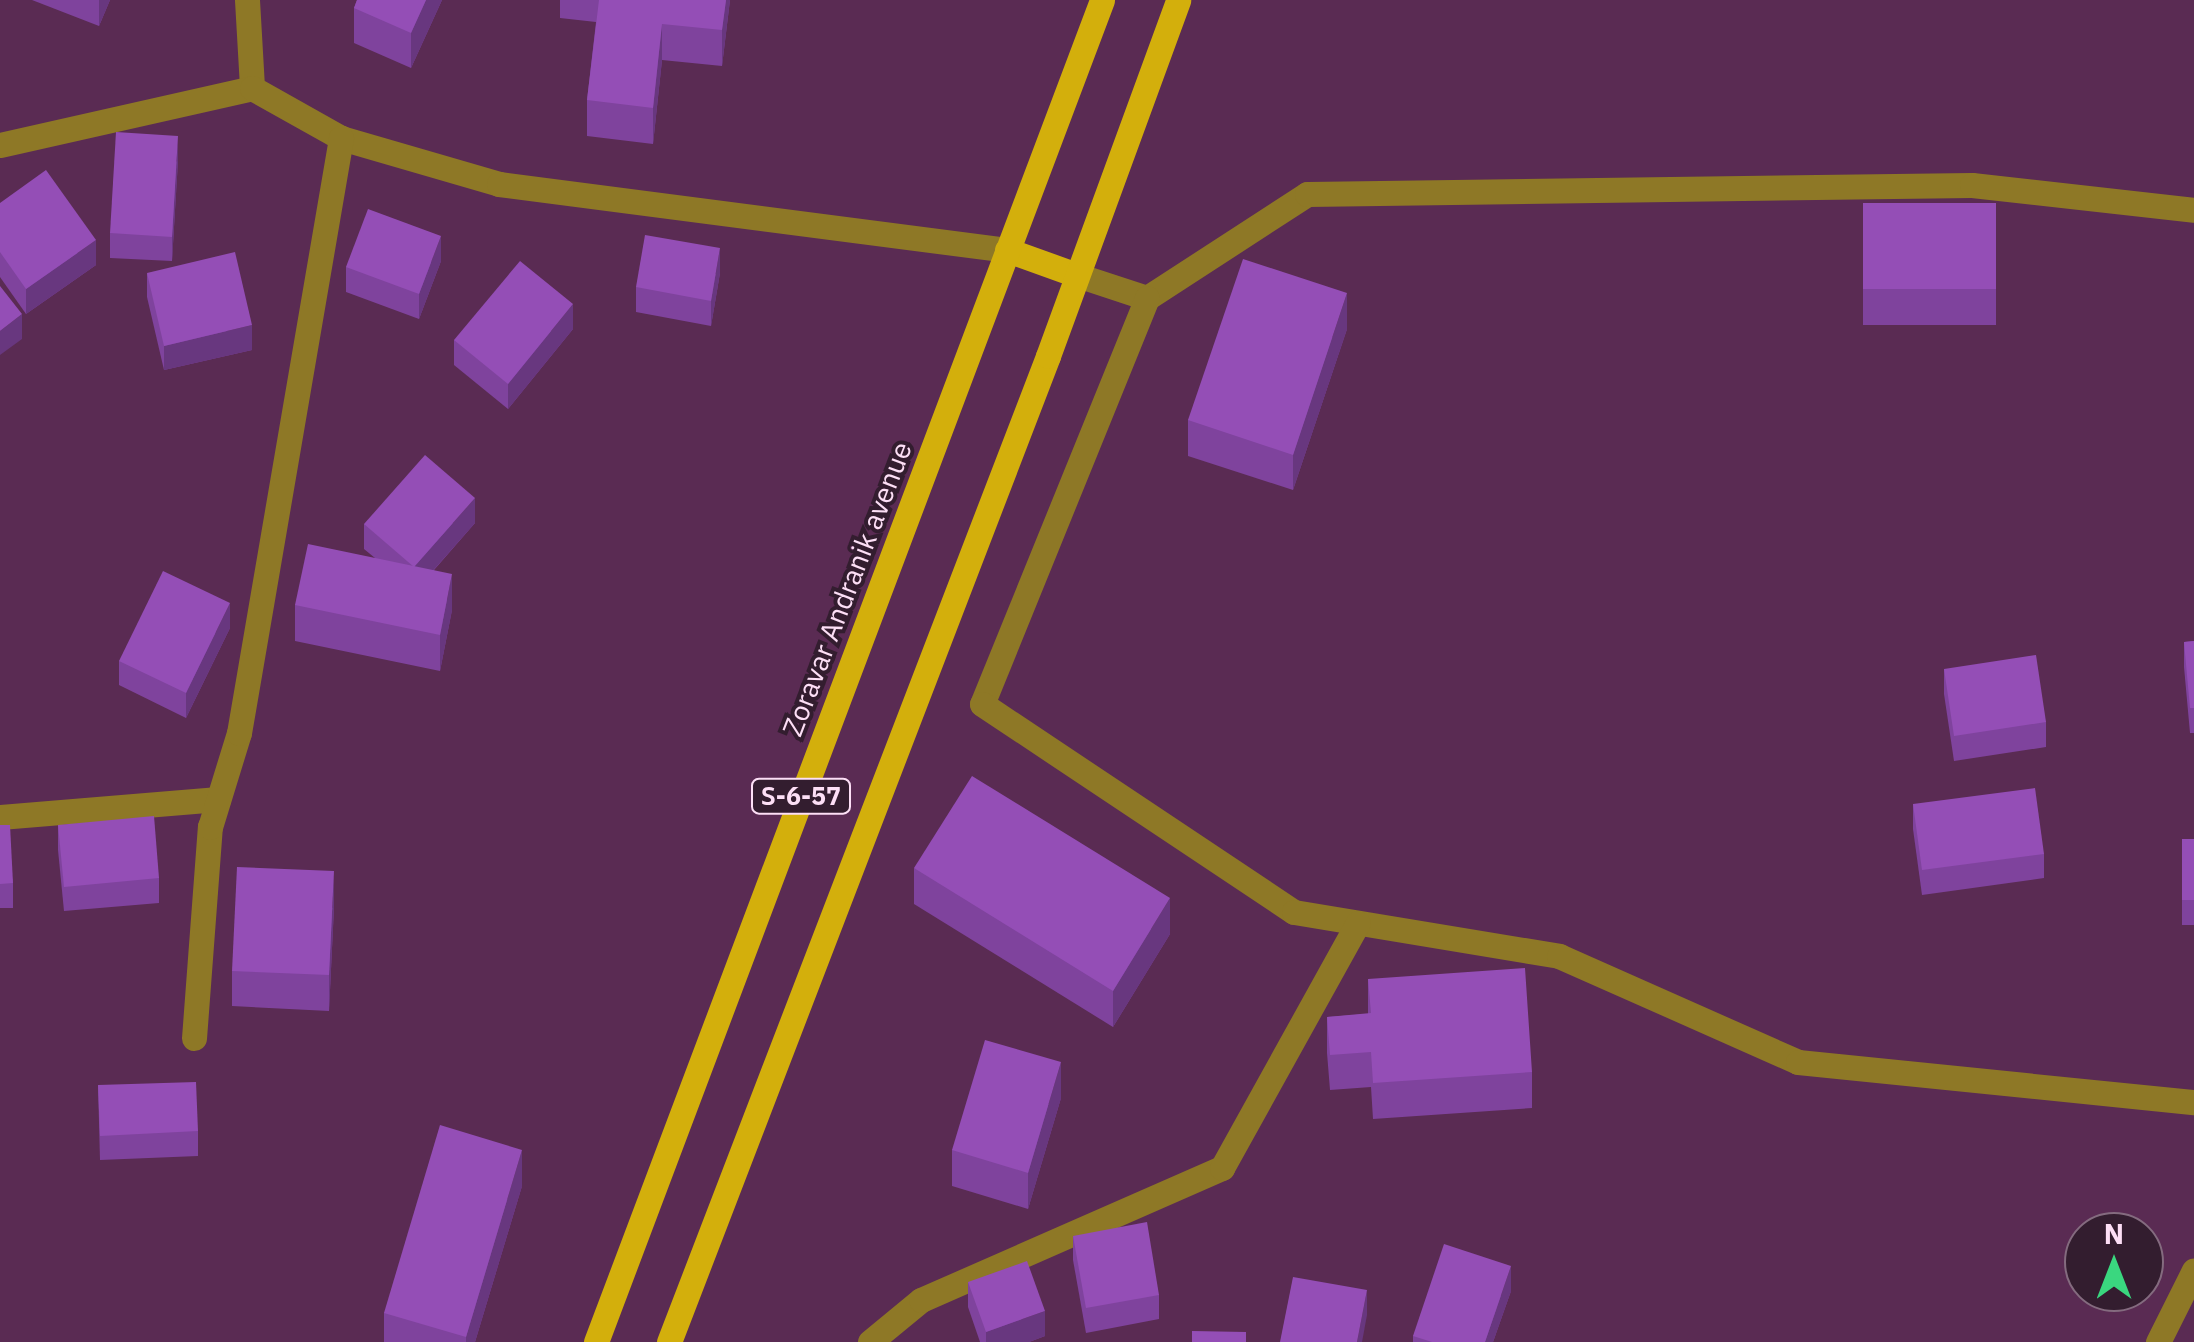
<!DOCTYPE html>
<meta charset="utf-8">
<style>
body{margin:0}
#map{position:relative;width:2194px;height:1342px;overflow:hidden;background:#5a2b53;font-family:"IBM Plex Sans","Noto Sans Armenian",sans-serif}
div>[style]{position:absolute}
.minor>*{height:25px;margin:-12.5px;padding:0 12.5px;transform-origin:12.5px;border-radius:12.5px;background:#8e7826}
.major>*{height:25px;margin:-12.5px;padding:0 12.5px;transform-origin:12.5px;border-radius:12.5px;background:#d3af0c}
.wall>*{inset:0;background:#7f439d}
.shaded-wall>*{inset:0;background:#68377f}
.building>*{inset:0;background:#944eb6}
span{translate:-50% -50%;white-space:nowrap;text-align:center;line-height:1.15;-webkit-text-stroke:8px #331d2f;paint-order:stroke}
.shield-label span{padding:2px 8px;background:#331d2f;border:2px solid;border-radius:8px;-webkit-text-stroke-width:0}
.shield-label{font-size:25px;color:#fddff6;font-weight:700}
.street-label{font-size:28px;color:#fddff6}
.north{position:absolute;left:2064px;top:1212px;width:100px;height:100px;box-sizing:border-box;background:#331d2f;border:2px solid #846b7f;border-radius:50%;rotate:0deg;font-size:28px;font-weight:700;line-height:40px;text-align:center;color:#fddff6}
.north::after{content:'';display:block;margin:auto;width:35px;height:45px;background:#3ad77f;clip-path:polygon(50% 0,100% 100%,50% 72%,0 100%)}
</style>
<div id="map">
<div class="minor">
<i style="left:247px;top:0;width:88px;rotate:86.7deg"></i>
<i style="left:0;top:145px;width:258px;rotate:-12.7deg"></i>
<i style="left:252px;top:88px;width:102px;rotate:29.3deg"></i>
<i style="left:341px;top:138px;width:165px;rotate:16.2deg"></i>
<i style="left:499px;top:184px;width:512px;rotate:7.4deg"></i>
<i style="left:1077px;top:275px;width:74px;rotate:18.2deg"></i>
<i style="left:1147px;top:298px;width:191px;rotate:-33deg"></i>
<i style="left:1307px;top:194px;width:665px;rotate:-0.78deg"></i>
<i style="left:1972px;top:185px;width:223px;rotate:6.4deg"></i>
<i style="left:1147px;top:298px;width:438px;rotate:112.1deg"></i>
<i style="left:982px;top:704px;width:375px;rotate:33.7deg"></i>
<i style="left:1294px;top:912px;width:269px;rotate:9.4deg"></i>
<i style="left:1559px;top:956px;width:261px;rotate:23.9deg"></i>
<i style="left:1798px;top:1062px;width:398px;rotate:5.8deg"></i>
<i style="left:0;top:817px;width:219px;rotate:-4.7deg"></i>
<i style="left:194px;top:1038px;width:212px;rotate:-85.7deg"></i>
<i style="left:210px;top:827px;width:98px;rotate:-72.9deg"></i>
<i style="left:239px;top:733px;width:604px;rotate:-80.27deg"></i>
<i style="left:870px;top:1342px;width:66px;rotate:-39.5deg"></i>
<i style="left:921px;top:1300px;width:329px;rotate:-23.7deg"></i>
<i style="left:1222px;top:1168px;width:280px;rotate:-61deg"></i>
<i style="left:2158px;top:1342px;width:80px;rotate:-63.4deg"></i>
</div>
<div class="major">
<i style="left:1007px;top:250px;width:74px;rotate:19.7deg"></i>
<i style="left:596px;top:1342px;width:1434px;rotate:-69.34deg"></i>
<i style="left:669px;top:1342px;width:1056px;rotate:-68.97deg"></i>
<i style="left:1048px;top:356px;width:379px;rotate:-69.9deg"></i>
</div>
<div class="wall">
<i style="clip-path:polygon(32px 0,110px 0,99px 26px)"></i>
<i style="clip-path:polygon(357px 0,442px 0,411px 68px,354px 43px,354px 8px)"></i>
<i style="clip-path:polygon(560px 0,730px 0,722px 66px,662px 60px,653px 144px,587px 136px,587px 100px,596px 22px,560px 18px)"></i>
<i style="clip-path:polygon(178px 160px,172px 261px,110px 258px,110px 233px)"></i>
<i style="clip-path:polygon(0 203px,96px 265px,26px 314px,0 277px)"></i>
<i style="clip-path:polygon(1863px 203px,1996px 203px,1996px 325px,1863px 325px)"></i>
<i style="clip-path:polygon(441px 261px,419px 319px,346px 292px,346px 267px)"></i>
<i style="clip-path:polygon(147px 273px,252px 350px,164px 370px,147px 297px)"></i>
<i style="clip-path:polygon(720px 273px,711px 326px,636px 312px,636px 287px)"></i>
<i style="clip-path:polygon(573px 329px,508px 409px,454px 365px,454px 340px)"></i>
<i style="clip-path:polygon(1347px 329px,1293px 490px,1188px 456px,1188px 420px)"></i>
<i style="clip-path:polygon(475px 523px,434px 570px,452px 610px,440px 671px,295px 641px,295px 605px,375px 558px,364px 549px,364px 524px)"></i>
<i style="clip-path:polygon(230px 628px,186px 718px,119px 685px,119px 661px)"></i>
<i style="clip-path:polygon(2194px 641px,2194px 733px,2190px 733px,2184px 667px,2184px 642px)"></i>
<i style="clip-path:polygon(1944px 669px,2046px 722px,2046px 747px,1954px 761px,1944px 694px)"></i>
<i style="clip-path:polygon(1913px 804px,2044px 854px,2044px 878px,1922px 895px,1913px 829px)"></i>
<i style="clip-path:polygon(0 825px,13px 883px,13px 908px,0 908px)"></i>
<i style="clip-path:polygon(58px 825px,159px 878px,159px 903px,64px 911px,58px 850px)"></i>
<i style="clip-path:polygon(2182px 839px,2194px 839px,2194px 925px,2182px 925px)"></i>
<i style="clip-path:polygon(914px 868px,1170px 934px,1113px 1027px,914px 904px)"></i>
<i style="clip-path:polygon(334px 907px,329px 1011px,232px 1006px,232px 971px)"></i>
<i style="clip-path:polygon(1368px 979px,1532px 1072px,1532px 1108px,1373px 1119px,1371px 1087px,1330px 1090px,1327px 1053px,1327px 1017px,1368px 1014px)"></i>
<i style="clip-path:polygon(98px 1085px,198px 1131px,198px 1156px,100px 1160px)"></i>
<i style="clip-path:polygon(1061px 1098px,1028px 1209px,952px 1186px,952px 1150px)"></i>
<i style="clip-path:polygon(522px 1186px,475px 1342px,384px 1342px,384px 1313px)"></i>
<i style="clip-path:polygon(1073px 1236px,1159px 1295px,1159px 1319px,1086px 1333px,1073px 1260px)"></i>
<i style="clip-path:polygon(968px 1282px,1045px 1336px,1029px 1342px,980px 1342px,968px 1307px)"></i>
<i style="clip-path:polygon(1511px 1291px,1493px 1342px,1413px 1342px,1413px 1336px)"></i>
</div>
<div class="shaded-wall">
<i style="clip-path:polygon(99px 0,110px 0,99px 26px)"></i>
<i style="clip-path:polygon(426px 0,442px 0,411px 68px,411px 33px)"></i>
<i style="clip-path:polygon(726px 0,730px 0,722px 66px,722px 30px)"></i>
<i style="clip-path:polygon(662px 24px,662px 60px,653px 144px,653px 108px)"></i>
<i style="clip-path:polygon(178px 136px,178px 160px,172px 261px,172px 237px)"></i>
<i style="clip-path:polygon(441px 236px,441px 261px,419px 319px,419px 294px)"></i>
<i style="clip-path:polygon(96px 240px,96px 265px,26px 314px,26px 289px)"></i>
<i style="clip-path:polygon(720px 248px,720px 273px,711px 326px,711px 301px)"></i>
<i style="clip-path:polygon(1347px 293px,1347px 329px,1293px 490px,1293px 455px)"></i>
<i style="clip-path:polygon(573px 304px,573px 329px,508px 409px,508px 384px)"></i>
<i style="clip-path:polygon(22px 314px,22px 339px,0 355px,0 331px)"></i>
<i style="clip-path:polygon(252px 325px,252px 350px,164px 370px,164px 346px)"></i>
<i style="clip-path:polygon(475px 498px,475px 523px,414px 592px,414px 567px)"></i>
<i style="clip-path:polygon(452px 574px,452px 610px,440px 671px,440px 635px)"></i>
<i style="clip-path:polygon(230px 603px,230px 628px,186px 718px,186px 693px)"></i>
<i style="clip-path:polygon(334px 871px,334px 907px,329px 1011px,329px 975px)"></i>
<i style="clip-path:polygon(1170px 898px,1170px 934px,1113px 1027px,1113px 991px)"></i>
<i style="clip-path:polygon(1061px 1062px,1061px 1098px,1028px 1209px,1028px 1173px)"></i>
<i style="clip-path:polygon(522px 1150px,522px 1186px,475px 1342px,466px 1342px,466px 1337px)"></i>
<i style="clip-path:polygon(1511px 1266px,1511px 1291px,1493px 1342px,1485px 1342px)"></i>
<i style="clip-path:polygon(1367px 1290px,1367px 1315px,1362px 1342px,1357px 1342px)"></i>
<i style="clip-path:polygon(1045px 1311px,1045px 1336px,1029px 1342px,986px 1342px,986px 1332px)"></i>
</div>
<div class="building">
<i style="clip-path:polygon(357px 0,426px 0,411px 33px,354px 8px)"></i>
<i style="clip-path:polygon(599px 0,726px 0,722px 30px,662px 24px,653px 108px,587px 100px)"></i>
<i style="clip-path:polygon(116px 132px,178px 136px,172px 237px,110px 233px)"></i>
<i style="clip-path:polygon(46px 170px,96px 240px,26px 289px,0 252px,0 203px)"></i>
<i style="clip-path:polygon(1863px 203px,1996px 203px,1996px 289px,1863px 289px)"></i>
<i style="clip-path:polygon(368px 209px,441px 236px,419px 294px,346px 267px)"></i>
<i style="clip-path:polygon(645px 235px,720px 248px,711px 301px,636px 287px)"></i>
<i style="clip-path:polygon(235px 252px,252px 325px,164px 346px,147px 273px)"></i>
<i style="clip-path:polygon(1243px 259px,1347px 293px,1293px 455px,1188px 420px)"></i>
<i style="clip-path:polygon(520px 261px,573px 304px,508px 384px,454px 340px)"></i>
<i style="clip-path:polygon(0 286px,22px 314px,0 331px)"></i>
<i style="clip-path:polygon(425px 455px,475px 498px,414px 567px,364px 524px)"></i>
<i style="clip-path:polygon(308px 544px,452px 574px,440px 635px,295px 605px)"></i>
<i style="clip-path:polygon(163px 571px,230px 603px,186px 693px,119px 661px)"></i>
<i style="clip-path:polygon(2194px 641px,2194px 708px,2190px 708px,2184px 642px)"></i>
<i style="clip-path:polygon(2036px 655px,2046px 722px,1954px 736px,1944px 669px)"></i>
<i style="clip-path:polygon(972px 776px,1170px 898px,1113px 991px,914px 868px)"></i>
<i style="clip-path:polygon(2035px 788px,2044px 854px,1922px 870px,1913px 804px)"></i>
<i style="clip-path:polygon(154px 816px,159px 878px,64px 887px,58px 825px)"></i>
<i style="clip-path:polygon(0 825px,10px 825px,13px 883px,0 884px)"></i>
<i style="clip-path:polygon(2182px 839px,2194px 839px,2194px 900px,2182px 900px)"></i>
<i style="clip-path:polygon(237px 867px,334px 871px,329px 975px,232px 971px)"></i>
<i style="clip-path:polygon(1525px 968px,1532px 1072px,1373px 1083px,1371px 1052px,1330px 1055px,1327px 1017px,1371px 1013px,1368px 979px)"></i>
<i style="clip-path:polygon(985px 1040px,1061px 1062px,1028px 1173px,952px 1150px)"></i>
<i style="clip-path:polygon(196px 1082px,198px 1131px,100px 1136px,98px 1085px)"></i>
<i style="clip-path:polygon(440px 1125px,522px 1150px,466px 1337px,384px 1313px)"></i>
<i style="clip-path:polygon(1147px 1222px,1159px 1295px,1086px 1308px,1073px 1236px)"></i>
<i style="clip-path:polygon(1444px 1244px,1511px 1266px,1485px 1342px,1432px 1342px,1413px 1336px)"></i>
<i style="clip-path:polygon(1027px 1261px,1045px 1311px,986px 1332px,968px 1282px)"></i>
<i style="clip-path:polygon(1293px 1277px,1367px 1290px,1357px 1342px,1280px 1342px)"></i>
<i style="clip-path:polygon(1192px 1331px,1246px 1332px,1246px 1342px,1192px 1342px)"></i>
</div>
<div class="shield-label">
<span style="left:801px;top:796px">Տ-6-57</span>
</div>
<div class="street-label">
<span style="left:847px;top:589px;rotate:-69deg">Zoravar Andranik avenue</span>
</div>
<div class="north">N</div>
</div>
